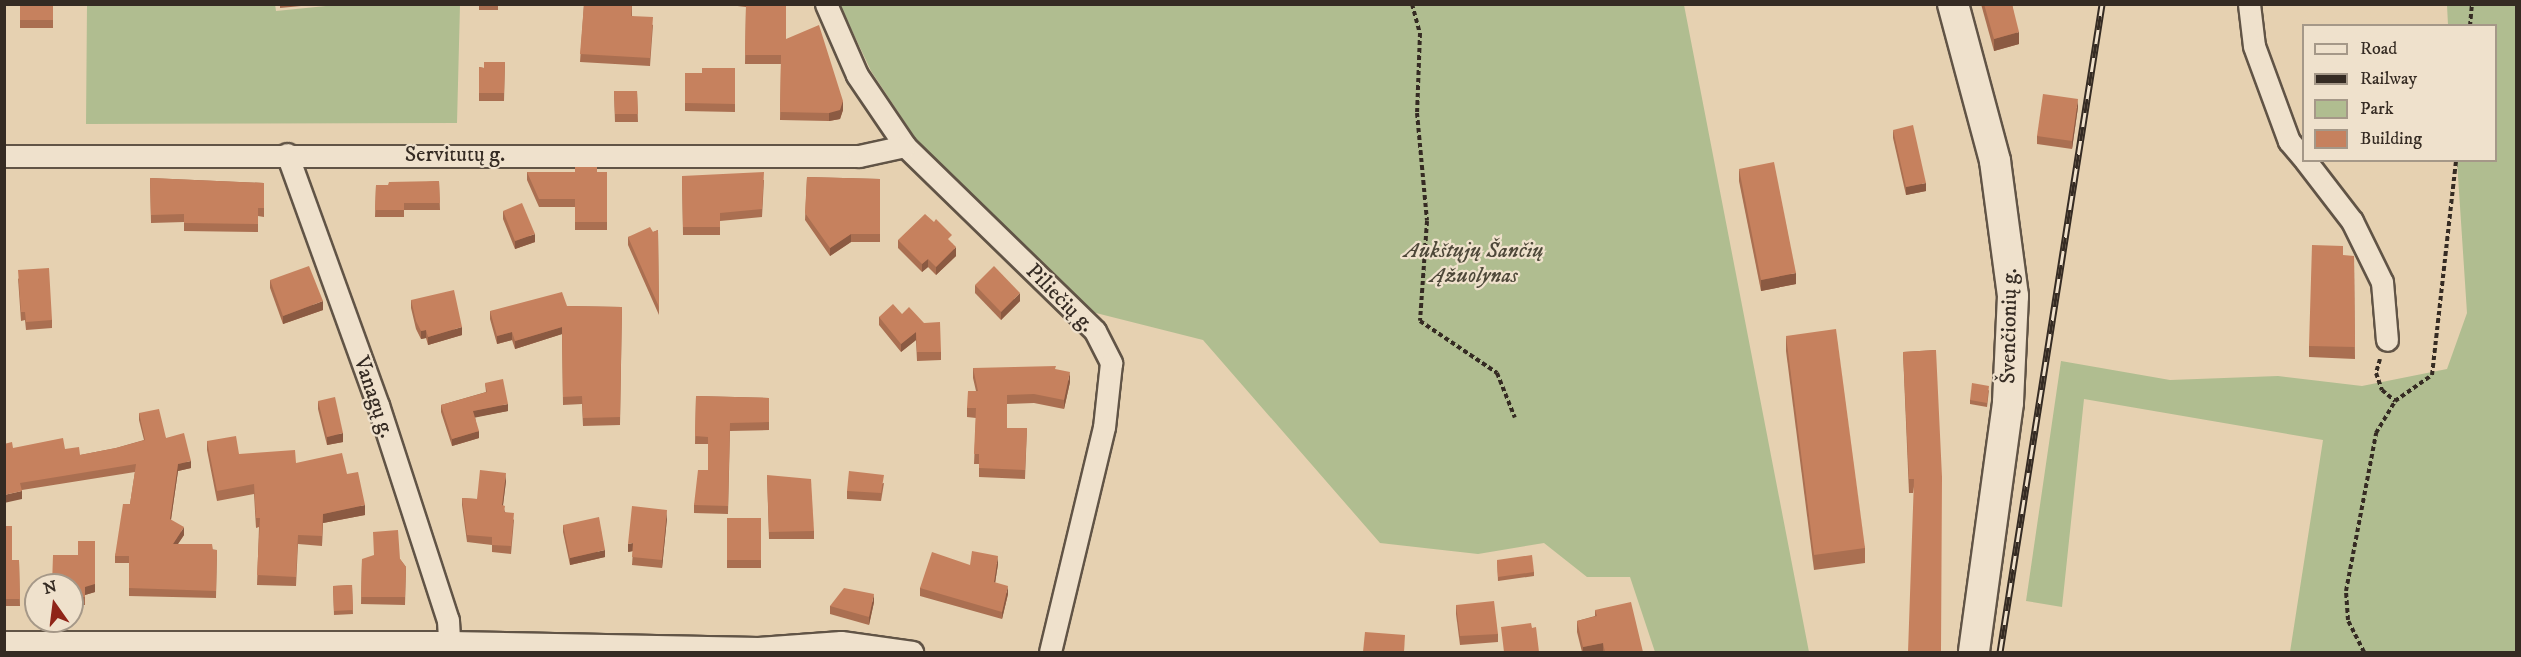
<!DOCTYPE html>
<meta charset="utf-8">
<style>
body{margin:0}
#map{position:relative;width:2521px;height:657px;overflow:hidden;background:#e6d1b1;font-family:"IM FELL DW Pica",serif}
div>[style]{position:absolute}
.green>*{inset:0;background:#b0bd90}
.path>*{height:4px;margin-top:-2px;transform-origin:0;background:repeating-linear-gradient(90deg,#352b23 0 4.5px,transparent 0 7.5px)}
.roads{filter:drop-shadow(2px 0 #615446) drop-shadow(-2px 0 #615446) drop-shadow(0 2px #615446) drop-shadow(0 -2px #615446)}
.street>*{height:21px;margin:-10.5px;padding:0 10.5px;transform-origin:10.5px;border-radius:10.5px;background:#efe1cc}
.secondary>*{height:30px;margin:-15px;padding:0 15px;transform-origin:15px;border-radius:15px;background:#efe1cc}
.rail>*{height:7px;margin-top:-3.5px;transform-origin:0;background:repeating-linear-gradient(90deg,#efe1cc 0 14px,#352b23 0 28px);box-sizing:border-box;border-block:2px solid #352b23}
.wall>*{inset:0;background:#aa6f51}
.shaded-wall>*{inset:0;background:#8b5a42}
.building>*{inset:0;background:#c6815e}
span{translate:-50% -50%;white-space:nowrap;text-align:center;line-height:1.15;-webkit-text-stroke:4.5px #efe1cc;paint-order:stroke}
.street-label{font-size:22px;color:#352b23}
.park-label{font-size:22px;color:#4e4839;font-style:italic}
.frame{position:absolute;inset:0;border:6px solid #352b23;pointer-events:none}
.legend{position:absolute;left:2302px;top:24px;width:195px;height:138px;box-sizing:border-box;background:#efe1cc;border:2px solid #a59888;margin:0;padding:8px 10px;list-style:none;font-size:18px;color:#352b23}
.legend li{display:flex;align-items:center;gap:12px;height:30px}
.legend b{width:30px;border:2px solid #a59888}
.north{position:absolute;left:24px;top:573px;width:60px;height:60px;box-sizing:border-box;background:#efe1cc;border:2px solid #a59888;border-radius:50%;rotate:346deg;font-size:16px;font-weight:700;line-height:24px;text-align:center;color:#352b23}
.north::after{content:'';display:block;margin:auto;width:21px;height:27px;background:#8f2418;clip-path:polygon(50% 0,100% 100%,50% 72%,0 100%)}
</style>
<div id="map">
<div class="green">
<i style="clip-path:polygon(275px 4px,276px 11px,346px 4px,460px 5px,457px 123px,86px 124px,87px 5px)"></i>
<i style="clip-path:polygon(840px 5px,1684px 5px,1809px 652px,1655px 652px,1630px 577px,1587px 577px,1544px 543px,1478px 554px,1380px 543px,1203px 340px,1092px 312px,918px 142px,871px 71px)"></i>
<i style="clip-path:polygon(2447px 5px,2516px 5px,2516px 652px,2290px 652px,2323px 440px,2084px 399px,2062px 607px,2026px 601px,2061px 361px,2170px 380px,2278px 376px,2362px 386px,2447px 369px,2467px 313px,2457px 161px,2496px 160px,2496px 26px,2448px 25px)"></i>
</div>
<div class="path">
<i style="left:1412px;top:4px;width:30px;rotate:75deg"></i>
<i style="left:1420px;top:33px;width:80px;rotate:92.1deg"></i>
<i style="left:1417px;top:113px;width:108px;rotate:84.7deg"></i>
<i style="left:1427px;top:221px;width:100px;rotate:94deg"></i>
<i style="left:1420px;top:321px;width:93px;rotate:34deg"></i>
<i style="left:1497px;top:373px;width:48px;rotate:68.2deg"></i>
<i style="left:2470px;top:26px;width:22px;rotate:-85deg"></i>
<i style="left:2380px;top:359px;width:15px;rotate:106deg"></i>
<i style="left:2376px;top:373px;width:18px;rotate:71deg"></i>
<i style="left:2382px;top:390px;width:17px;rotate:40deg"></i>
<i style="left:2364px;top:652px;width:36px;rotate:-117deg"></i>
<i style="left:2348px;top:620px;width:29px;rotate:-94deg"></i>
<i style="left:2346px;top:591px;width:161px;rotate:-79.2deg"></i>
<i style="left:2376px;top:433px;width:37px;rotate:-59deg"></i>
<i style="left:2395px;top:401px;width:45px;rotate:-35.1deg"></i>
<i style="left:2432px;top:375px;width:216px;rotate:-83.6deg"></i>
</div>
<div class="roads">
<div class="street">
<i style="left:826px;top:4px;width:77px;rotate:66.4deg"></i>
<i style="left:857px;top:75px;width:86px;rotate:55.9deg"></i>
<i style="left:905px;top:146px;width:265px;rotate:44.2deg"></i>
<i style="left:1095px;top:331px;width:36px;rotate:63deg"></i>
<i style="left:1111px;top:363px;width:64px;rotate:96.2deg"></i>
<i style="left:1104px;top:427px;width:231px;rotate:103.5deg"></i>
<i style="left:2249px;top:4px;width:42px;rotate:83.2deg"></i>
<i style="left:2254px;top:46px;width:101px;rotate:69.8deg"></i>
<i style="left:2289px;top:141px;width:23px;rotate:50deg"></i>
<i style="left:287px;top:154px;width:267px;rotate:70.1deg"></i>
<i style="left:378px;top:405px;width:226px;rotate:72deg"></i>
<i style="left:448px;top:620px;width:22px;rotate:87deg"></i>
<i style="left:4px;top:156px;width:855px"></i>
<i style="left:859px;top:156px;width:47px;rotate:-12.3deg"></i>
<i style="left:2305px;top:160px;width:77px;rotate:52.4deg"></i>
<i style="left:2352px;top:221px;width:68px;rotate:63.8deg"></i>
<i style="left:2382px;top:282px;width:58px;rotate:85.1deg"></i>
<i style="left:4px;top:642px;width:445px"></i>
<i style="left:449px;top:642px;width:309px;rotate:1.1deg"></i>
<i style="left:758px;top:648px;width:83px;rotate:-4.1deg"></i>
<i style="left:841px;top:642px;width:72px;rotate:8deg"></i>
</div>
<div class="secondary">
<i style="left:1953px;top:4px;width:163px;rotate:75deg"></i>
<i style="left:1995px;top:161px;width:136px;rotate:82.4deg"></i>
<i style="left:2013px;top:296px;width:107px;rotate:92.7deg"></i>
<i style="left:2008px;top:403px;width:251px;rotate:97.8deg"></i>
</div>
</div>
<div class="rail">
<i style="left:2000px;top:652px;width:656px;rotate:-81.05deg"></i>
</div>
<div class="wall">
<i style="clip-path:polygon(20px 4px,53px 4px,53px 28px,20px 28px)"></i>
<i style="clip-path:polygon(280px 4px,322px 4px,280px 8px)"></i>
<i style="clip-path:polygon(479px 4px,498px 4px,498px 10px,479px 10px)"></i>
<i style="clip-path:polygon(584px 4px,632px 4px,632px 16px,653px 25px,650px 66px,580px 62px)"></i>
<i style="clip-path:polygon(720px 4px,786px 4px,786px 39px,843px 110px,840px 119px,829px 121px,780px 120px,781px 64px,745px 64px,746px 7px)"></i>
<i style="clip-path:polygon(1981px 4px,2012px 4px,2019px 44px,1994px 51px)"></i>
<i style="clip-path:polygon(505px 62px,504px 101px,479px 101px,479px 67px,484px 68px)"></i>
<i style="clip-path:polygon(735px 68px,735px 112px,685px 111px,685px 73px,702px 73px)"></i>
<i style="clip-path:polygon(614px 91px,637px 91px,638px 122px,615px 122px)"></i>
<i style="clip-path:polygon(2078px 107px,2072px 149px,2037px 144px,2037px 136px)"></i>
<i style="clip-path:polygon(1893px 130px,1926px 191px,1906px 195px,1893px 138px)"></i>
<i style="clip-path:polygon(1739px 169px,1796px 284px,1761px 291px,1739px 181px)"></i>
<i style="clip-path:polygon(527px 172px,607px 172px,607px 230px,575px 230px,575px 207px,539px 207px,527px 180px)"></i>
<i style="clip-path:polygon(682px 176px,764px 180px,762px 217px,720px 221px,720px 235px,683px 235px)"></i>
<i style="clip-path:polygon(807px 177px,880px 179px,880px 242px,851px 242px,830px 256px,805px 220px)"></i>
<i style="clip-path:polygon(150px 178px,264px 183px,264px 217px,258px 216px,258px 232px,184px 231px,184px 222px,151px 223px)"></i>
<i style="clip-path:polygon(439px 181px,440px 210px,404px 210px,404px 217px,375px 217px,376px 185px,388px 185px)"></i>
<i style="clip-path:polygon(503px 211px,535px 242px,515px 249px,503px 219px)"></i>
<i style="clip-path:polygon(658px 230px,659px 315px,628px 245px,628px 237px,653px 232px)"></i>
<i style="clip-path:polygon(898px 240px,952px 243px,956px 256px,936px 275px,928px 267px,922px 272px,898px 248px)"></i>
<i style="clip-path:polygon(2354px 256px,2355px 359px,2309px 357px,2309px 346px)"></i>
<i style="clip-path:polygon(18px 278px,52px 320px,52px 328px,26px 330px,25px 320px,21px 321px)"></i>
<i style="clip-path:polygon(270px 280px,323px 310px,283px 324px,270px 288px)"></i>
<i style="clip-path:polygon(975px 285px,1020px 301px,1001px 320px,975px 293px)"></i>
<i style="clip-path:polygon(411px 300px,462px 335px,428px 345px,426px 338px,421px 339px,416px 329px,411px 308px)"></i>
<i style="clip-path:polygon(567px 306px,622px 307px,620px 425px,583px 426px,582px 404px,563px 405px,562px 334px,515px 349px,512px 340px,497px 344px,490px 319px,490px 311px)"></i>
<i style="clip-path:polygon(902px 314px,941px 352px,941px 360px,917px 361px,916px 340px,901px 352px,879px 325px,879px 317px)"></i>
<i style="clip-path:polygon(1786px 336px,1865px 548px,1865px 563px,1814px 570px,1786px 351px)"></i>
<i style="clip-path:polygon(1936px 350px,1913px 493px,1909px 493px,1903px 352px)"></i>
<i style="clip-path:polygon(973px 368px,1056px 370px,1070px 382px,1064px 409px,1034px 403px,1007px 404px,1007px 428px,1027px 428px,1025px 479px,979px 477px,979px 464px,974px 464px,976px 418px,967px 417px,967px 408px,976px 391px,973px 378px)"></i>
<i style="clip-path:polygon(485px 383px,508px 411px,475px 417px,479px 438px,452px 446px,441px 412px,441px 405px,486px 392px)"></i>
<i style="clip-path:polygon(1989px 390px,1987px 407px,1970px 404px,1970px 400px)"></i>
<i style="clip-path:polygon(696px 396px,769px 398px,769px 430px,730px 431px,728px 514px,694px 513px,694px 505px,708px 470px,708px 444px,695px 444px)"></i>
<i style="clip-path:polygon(318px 401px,343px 442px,327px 445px,318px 409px)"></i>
<i style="clip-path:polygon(139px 413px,166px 438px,191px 468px,178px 471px,171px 520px,184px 535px,178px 544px,217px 550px,216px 598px,129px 596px,129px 563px,115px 563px,115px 556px,130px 504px,135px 472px,22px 490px,22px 499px,13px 448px,65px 449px,80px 455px,116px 448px,144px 440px,139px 420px)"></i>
<i style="clip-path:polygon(207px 441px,239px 454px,296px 463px,347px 474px,365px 515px,323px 523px,322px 546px,298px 544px,296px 586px,257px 585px,259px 527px,256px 528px,254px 494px,217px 501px,207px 450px)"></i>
<i style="clip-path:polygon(767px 475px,814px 531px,814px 539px,769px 539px)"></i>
<i style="clip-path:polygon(506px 481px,503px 505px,505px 512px,514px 520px,511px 554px,492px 552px,492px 545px,467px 542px,462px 505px,462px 498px,477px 499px)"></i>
<i style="clip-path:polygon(884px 483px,881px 501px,847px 499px,847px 491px)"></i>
<i style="clip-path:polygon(667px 518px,662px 568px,632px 565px,633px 551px,628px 552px)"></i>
<i style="clip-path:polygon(727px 518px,761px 518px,761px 568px,727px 568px)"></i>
<i style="clip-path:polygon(563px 525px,605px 557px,570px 565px,563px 532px)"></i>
<i style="clip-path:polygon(4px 526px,12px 560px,19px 560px,20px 606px,4px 606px)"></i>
<i style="clip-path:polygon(362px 559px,400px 559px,406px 567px,405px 605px,361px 604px)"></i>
<i style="clip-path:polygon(1497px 560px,1534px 572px,1534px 576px,1498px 581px)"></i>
<i style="clip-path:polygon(998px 564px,995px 583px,1008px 594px,1002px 619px,920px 596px,920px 588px,970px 565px)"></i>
<i style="clip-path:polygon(72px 585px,95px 592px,85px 595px,85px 605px,72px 605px)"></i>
<i style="clip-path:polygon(352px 585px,353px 614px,334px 615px,333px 586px)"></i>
<i style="clip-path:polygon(874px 602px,869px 625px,830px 614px,830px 606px)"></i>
<i style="clip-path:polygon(1456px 605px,1498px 634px,1498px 642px,1460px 645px,1456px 614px)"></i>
<i style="clip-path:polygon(1595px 610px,1643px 652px,1582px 652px,1577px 632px,1577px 621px,1595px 616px)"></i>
</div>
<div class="shaded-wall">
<i style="clip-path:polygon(2019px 32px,2019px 44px,1994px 51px,1994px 39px)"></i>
<i style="clip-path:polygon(2078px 99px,2078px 107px,2072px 149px,2072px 141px)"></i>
<i style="clip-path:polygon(843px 101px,843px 110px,840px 119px,829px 121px,829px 113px)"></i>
<i style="clip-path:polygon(1926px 183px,1926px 191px,1906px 195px,1906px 187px)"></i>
<i style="clip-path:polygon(535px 234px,535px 242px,515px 249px,515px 241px)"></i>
<i style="clip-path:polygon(851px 234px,851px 242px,830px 256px,830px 248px)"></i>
<i style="clip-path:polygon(956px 247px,956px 256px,936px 275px,936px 267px)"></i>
<i style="clip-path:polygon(928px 259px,928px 267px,922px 272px,922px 264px)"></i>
<i style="clip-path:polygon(1796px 273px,1796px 284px,1761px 291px,1761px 280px)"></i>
<i style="clip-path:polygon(1020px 293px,1020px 301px,1001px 320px,1001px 312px)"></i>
<i style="clip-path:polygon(323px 301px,323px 310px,283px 324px,283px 316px)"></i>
<i style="clip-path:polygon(462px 327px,462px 335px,428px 345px,428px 337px)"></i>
<i style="clip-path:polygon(562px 327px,562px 334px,515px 349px,515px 341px)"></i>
<i style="clip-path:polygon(426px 330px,426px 338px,421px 339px,421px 331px)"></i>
<i style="clip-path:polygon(512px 332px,512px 340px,497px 344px,497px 336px)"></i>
<i style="clip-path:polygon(916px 332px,916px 340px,901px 352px,901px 344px)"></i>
<i style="clip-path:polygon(1070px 372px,1070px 382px,1064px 409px,1064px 400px)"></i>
<i style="clip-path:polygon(508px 404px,508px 411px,473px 418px,473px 411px)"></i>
<i style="clip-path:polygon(479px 431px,479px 438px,452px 446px,452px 439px)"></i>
<i style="clip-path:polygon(343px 433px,343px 442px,327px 445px,327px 437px)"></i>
<i style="clip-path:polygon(191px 461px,191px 468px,178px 471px,170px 526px,170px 519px,178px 464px)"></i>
<i style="clip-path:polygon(506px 473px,506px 481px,502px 513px,502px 505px)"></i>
<i style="clip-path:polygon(22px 491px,22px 499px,4px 503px,4px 495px)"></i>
<i style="clip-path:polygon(365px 505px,365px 515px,323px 523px,322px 546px,323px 514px)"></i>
<i style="clip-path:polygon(667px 510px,667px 518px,662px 568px,662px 560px)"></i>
<i style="clip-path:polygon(184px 527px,184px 535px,173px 551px,173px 544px)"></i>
<i style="clip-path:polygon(95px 541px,95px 592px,85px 595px,85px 587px)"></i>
<i style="clip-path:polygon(633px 543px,633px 551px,628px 552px,628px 544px)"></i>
<i style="clip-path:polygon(605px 550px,605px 557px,570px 565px,570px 558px)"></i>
<i style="clip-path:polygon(998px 556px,998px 564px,994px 590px,994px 582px)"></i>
<i style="clip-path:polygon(1008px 586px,1008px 594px,1002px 619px,1002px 612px)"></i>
<i style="clip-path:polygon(874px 594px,874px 602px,869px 625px,869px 617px)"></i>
<i style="clip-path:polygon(1603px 643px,1603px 652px,1583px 652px,1583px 647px)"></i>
</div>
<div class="building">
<i style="clip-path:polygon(20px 4px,53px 4px,53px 20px,20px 20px)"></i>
<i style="clip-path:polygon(479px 4px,498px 4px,498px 6px,479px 6px)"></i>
<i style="clip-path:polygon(584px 4px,632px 4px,631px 16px,653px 17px,650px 58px,580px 54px)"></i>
<i style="clip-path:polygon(746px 4px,786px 4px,786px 39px,819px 25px,843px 101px,840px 110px,829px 113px,780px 112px,781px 55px,745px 55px)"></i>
<i style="clip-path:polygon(1984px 4px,2012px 4px,2019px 32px,1994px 39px)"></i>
<i style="clip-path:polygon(484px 62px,505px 62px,504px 93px,479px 93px,479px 67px,484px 68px)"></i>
<i style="clip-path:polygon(702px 68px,735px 68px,735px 104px,685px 103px,685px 73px,702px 73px)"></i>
<i style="clip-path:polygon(614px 91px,637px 91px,638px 114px,615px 114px)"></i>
<i style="clip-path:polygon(2043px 94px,2078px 99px,2072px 141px,2037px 136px)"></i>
<i style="clip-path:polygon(1913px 125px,1926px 183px,1906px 187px,1893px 130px)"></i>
<i style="clip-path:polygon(1774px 162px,1796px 273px,1761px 280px,1739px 169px)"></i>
<i style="clip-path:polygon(575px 167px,597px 167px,597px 172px,607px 172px,607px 222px,575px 222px,575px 199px,539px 199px,527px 172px,575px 172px)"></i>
<i style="clip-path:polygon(764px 172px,762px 209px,720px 213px,720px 227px,683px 227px,682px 176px)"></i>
<i style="clip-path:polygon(807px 177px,880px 179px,880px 234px,851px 234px,830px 248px,805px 213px)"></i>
<i style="clip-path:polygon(150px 178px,264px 183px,264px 208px,258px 208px,258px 224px,184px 223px,184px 214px,151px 215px)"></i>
<i style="clip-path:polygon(439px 181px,440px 203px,404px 203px,404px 210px,375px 210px,376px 185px,388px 185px,389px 182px)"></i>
<i style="clip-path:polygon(522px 203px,535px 234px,515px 241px,503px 211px)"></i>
<i style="clip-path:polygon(925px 214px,934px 222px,936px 219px,952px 235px,948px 239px,956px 247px,936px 267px,928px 259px,922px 264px,898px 240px)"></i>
<i style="clip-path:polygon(650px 227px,653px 232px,658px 230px,659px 307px,628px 237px)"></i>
<i style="clip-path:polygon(2312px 245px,2343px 246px,2343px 255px,2354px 256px,2355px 347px,2309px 346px)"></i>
<i style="clip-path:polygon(309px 266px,323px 301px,283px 316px,270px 280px)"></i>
<i style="clip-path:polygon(994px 266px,1020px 293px,1001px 312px,975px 285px)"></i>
<i style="clip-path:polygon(49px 268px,52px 320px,26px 322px,25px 312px,21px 312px,18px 270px)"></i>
<i style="clip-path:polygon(454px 290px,462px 327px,428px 337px,426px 330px,421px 331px,416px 321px,411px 300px)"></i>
<i style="clip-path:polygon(562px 292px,567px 306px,622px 307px,620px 417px,583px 418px,582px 396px,563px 397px,562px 327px,515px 341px,512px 332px,497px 336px,490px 311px)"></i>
<i style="clip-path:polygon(893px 304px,902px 314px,909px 307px,924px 323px,940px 322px,941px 352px,917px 352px,916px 332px,901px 344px,879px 317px)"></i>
<i style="clip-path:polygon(1836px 329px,1865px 548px,1814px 555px,1786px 336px)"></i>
<i style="clip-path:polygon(1936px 350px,1942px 477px,1941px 652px,1908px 652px,1914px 479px,1909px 479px,1903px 352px)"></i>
<i style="clip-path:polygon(1056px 366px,1055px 369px,1070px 372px,1064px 400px,1034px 394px,1007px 395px,1007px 428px,1027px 428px,1025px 470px,979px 468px,979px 454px,974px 454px,976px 408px,967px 408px,968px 391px,978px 391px,973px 368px)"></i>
<i style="clip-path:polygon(503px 379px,508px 404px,473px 411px,479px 431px,452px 439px,441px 405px,487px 392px,485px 383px)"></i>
<i style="clip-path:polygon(1972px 383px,1989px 386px,1987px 403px,1970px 400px)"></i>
<i style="clip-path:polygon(696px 396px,769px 398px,769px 422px,730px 423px,728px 506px,694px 505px,698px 470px,708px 470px,708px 437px,695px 436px)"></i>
<i style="clip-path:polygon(335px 397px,343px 433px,327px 437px,318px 401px)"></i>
<i style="clip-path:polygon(159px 409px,166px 438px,184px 433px,191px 461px,178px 464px,170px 519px,184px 527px,173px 544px,212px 544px,213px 550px,217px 550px,216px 591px,129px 588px,129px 556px,115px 556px,123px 504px,130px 504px,136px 464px,20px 483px,22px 491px,4px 495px,4px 444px,12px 442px,13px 448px,63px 438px,65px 449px,79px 447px,80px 455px,116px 448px,145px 440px,139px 413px)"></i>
<i style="clip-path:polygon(236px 436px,239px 454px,295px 450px,296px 463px,342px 453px,347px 474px,358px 472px,365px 505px,323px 514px,322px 536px,298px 535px,296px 577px,257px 575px,260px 518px,256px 518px,254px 484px,217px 491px,207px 441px)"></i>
<i style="clip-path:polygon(480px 470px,506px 473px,502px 505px,505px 506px,504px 512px,514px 513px,511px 546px,492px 545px,492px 537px,467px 535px,462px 498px,477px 499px)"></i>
<i style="clip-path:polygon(849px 471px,884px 475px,881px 493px,847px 491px)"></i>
<i style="clip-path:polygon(767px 475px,811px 479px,814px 531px,769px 532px)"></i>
<i style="clip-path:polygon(632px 506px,667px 510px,662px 560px,632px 557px,633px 543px,628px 544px)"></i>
<i style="clip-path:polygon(599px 517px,605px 550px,570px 558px,563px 525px)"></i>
<i style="clip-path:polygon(727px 518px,761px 518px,761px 560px,727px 560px)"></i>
<i style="clip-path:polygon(4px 526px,12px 526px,12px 560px,19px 560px,20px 599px,4px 599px)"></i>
<i style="clip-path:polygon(398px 530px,400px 559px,406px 567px,405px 597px,361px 597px,362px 559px,374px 555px,373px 532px)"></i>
<i style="clip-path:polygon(78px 541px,95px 541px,95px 584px,85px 587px,85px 597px,72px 597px,72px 585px,52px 585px,53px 555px,78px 555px)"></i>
<i style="clip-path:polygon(972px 551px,998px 556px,994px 582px,1008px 586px,1002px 612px,920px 588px,932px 552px,970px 565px)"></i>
<i style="clip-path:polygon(1532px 555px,1534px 572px,1498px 577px,1497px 560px)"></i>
<i style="clip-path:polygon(352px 585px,353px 610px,334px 611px,333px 586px)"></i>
<i style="clip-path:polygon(844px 588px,874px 594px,869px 617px,830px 606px)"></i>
<i style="clip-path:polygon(1494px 601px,1498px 634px,1460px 636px,1456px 605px)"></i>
<i style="clip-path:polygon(1631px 602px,1643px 652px,1605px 652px,1603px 643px,1583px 647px,1577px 621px,1597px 616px,1595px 610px)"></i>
<i style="clip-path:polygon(1531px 623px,1532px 628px,1536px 627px,1539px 652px,1504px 652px,1501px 627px)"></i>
<i style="clip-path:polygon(1365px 632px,1405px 635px,1404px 652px,1363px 652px)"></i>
</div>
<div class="street-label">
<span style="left:455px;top:155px">Servitutų g.</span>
<span style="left:1060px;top:298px;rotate:45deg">Piliečių g.</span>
<span style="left:2009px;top:326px;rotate:-89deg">Švenčionių g.</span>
<span style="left:374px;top:397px;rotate:71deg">Vanagų g.</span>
</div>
<div class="park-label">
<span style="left:1474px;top:263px">Aukštųjų Šančių<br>Ąžuolynas</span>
</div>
<div class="frame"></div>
<ul class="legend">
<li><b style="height:8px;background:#efe1cc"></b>Road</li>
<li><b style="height:8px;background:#352b23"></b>Railway</li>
<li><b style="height:16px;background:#b0bd90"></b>Park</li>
<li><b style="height:16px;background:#c6815e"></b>Building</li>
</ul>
<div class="north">N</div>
</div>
